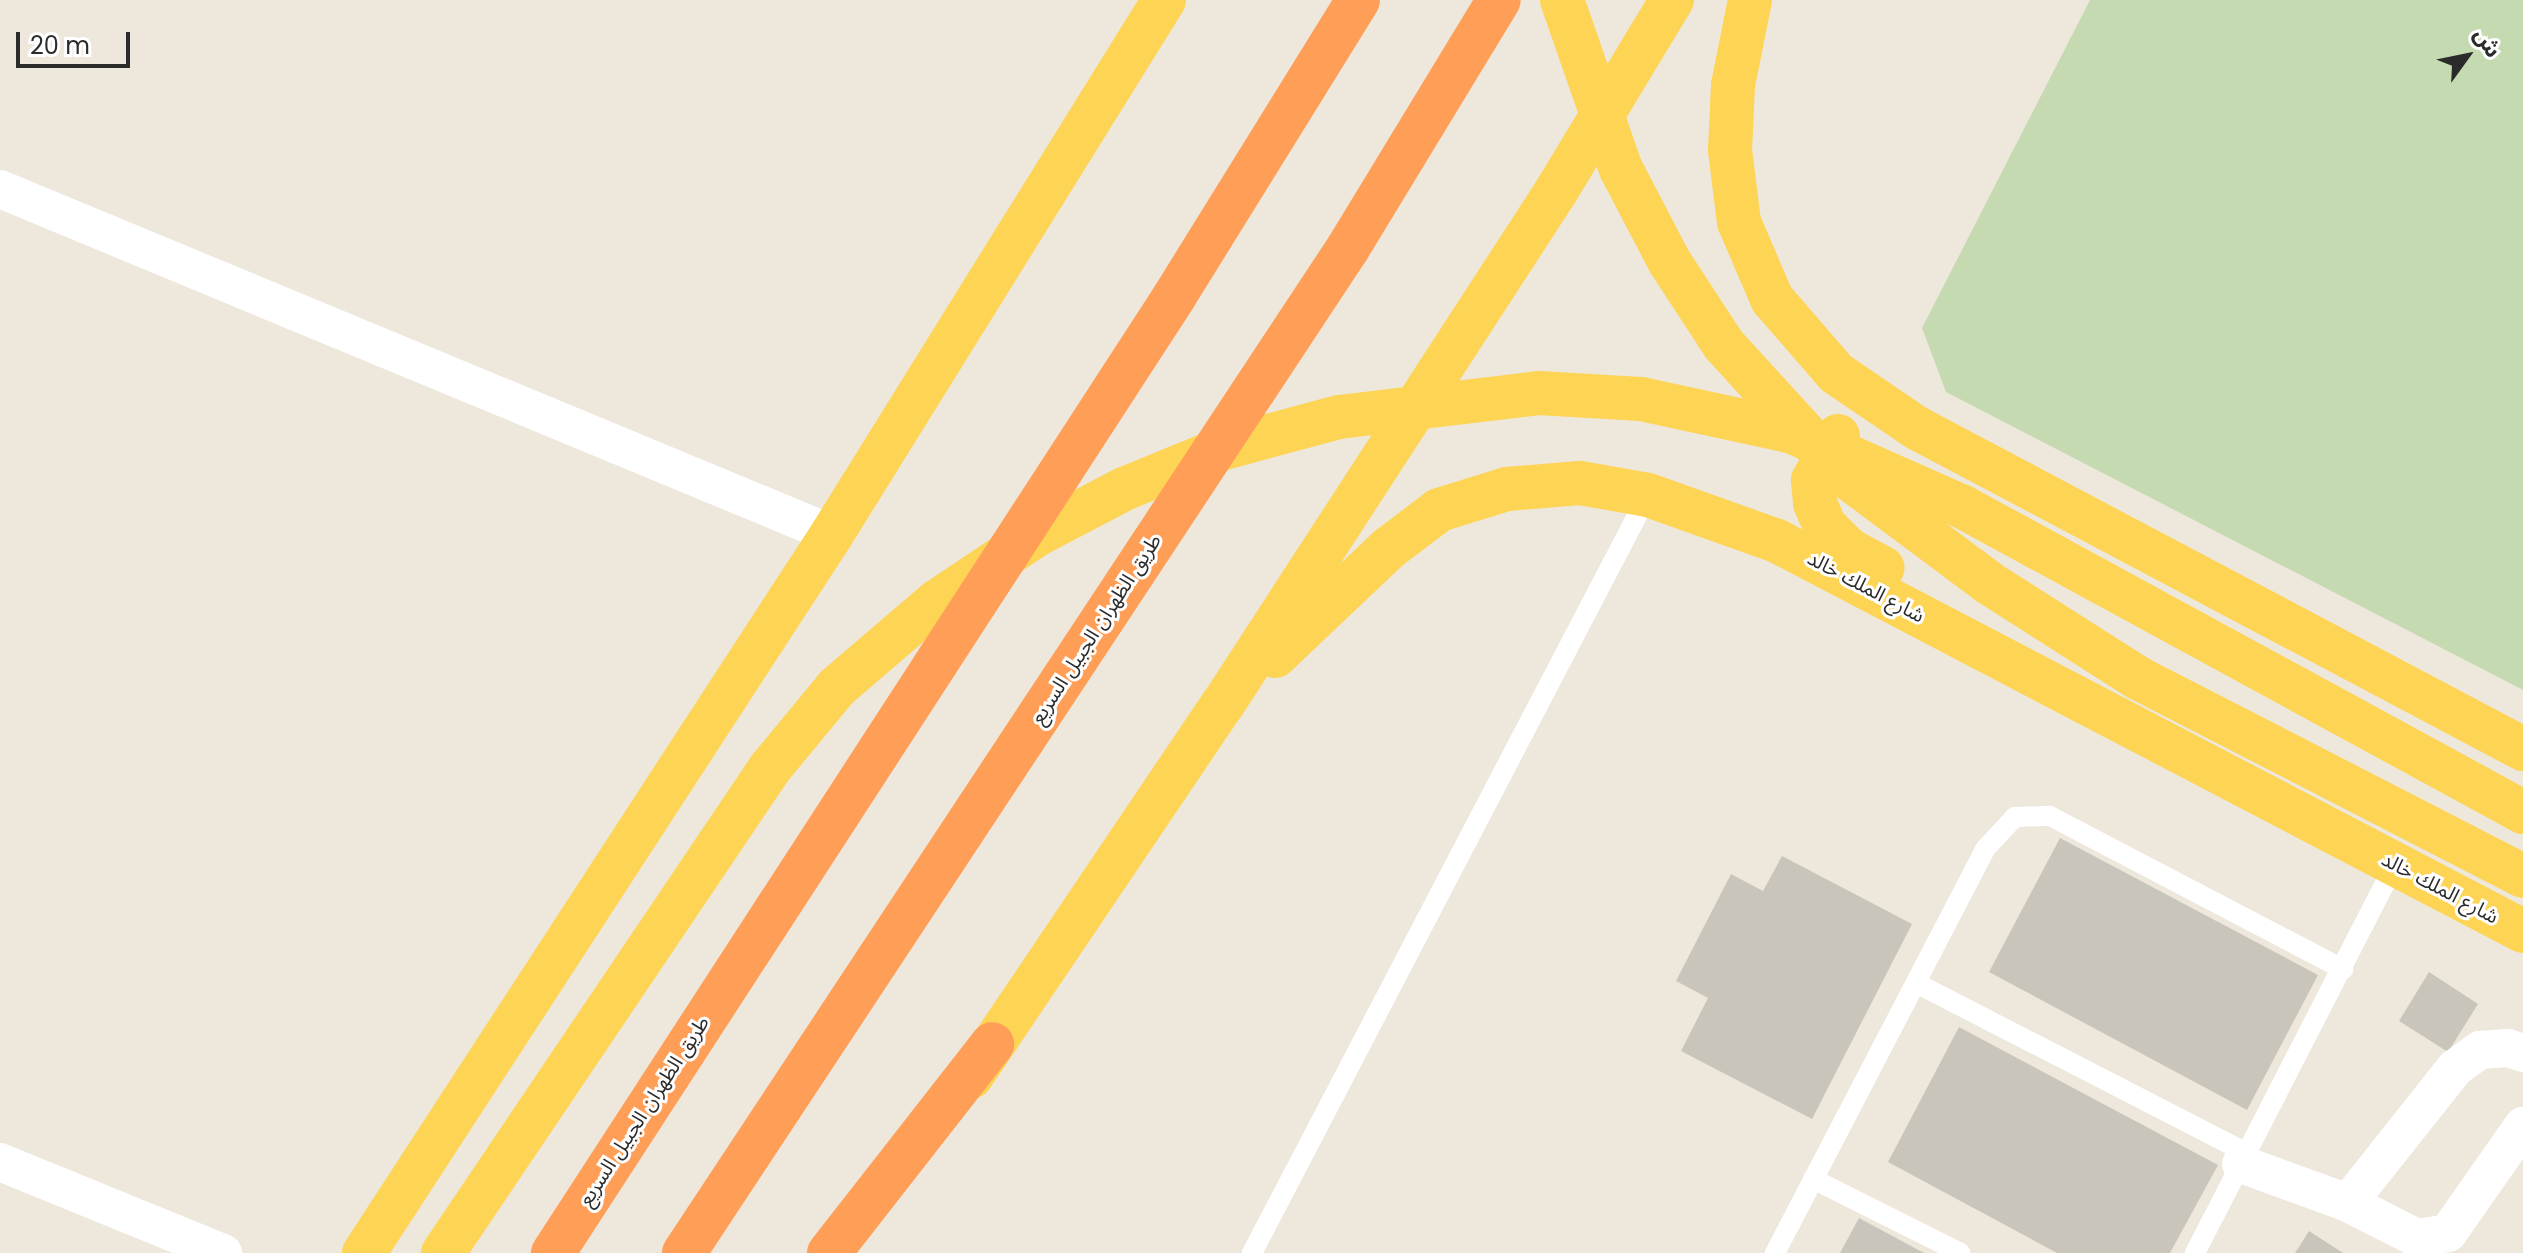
<!DOCTYPE html>
<meta charset="utf-8">
<style>
body{margin:0}
#map{position:relative;width:2523px;height:1253px;overflow:hidden;background:#eee7dc;font-family:Poppins,"Noto Sans Arabic",sans-serif}
div>[style]{position:absolute}
.cemetery>*{inset:0;background:#c6dab2}
.building>*{inset:0;background:#c9c5bb}
.service>*{height:20px;margin:-10px;padding:0 10px;transform-origin:10px;border-radius:10px;background:#fff}
.minor>*{height:38px;margin:-19px;padding:0 19px;transform-origin:19px;border-radius:19px;background:#fff}
.primary>*{height:44px;margin:-22px;padding:0 22px;transform-origin:22px;border-radius:22px;background:#fdd453}
.motorway>*{height:44px;margin:-22px;padding:0 22px;transform-origin:22px;border-radius:22px;background:#ff9f57}
span{translate:-50% -50%;white-space:nowrap;text-align:center;line-height:1.15;-webkit-text-stroke:6px #fff;paint-order:stroke}
.street-label{font-size:20px;color:#2b2b2b}
.north{position:absolute;left:2427px;top:16px;width:80px;height:80px;-webkit-text-stroke:6px #fff;paint-order:stroke;rotate:57deg;font-size:22px;font-weight:700;line-height:32px;text-align:center;color:#2b2b2b}
.north::after{content:'';display:block;margin:auto;width:28px;height:36px;background:#2b2b2b;clip-path:polygon(50% 0,100% 100%,50% 72%,0 100%)}
.scale{position:absolute;left:16px;top:32px;width:114px;height:36px;box-sizing:border-box;border:4px solid #2b2b2b;border-top:0;padding-left:10px;font-size:24px;line-height:28px;white-space:nowrap;color:#2b2b2b;-webkit-text-stroke:6px #fff;paint-order:stroke}
</style>
<div id="map">
<div class="cemetery">
<i style="clip-path:polygon(2090px 0,2523px 0,2523px 690px,1946px 392px,1922px 328px)"></i>
</div>
<div class="building">
<i style="clip-path:polygon(2060px 838px,2318px 975px,2247px 1110px,1989px 972px)"></i>
<i style="clip-path:polygon(1782px 856px,1912px 924px,1812px 1119px,1681px 1051px,1708px 998px,1676px 981px,1731px 874px,1763px 891px)"></i>
<i style="clip-path:polygon(2429px 972px,2478px 1004px,2448px 1052px,2399px 1021px)"></i>
<i style="clip-path:polygon(1959px 1027px,2218px 1165px,2170px 1253px,2057px 1253px,1888px 1162px)"></i>
<i style="clip-path:polygon(1859px 1218px,1924px 1253px,1840px 1253px)"></i>
<i style="clip-path:polygon(2309px 1231px,2343px 1253px,2295px 1253px)"></i>
</div>
<div class="service">
<i style="left:1916px;top:983px;width:372px;rotate:27.2deg"></i>
<i style="left:1813px;top:1179px;width:165px;rotate:26.6deg"></i>
<i style="left:1252px;top:1253px;width:855px;rotate:-62.42deg"></i>
<i style="left:1775px;top:1253px;width:455px;rotate:-62.5deg"></i>
<i style="left:1985px;top:849px;width:44px;rotate:-46.8deg"></i>
<i style="left:2015px;top:817px;width:35px;rotate:-2deg"></i>
<i style="left:2050px;top:816px;width:331px;rotate:27.6deg"></i>
<i style="left:2195px;top:1253px;width:437px;rotate:-62.8deg"></i>
</div>
<div class="minor">
<i style="left:0;top:189px;width:901px;rotate:22.52deg"></i>
<i style="left:0;top:1162px;width:241px;rotate:22.2deg"></i>
<i style="left:2241px;top:1164px;width:114px;rotate:20deg"></i>
<i style="left:2348px;top:1203px;width:172px;rotate:-51.6deg"></i>
<i style="left:2455px;top:1068px;width:31px;rotate:-36deg"></i>
<i style="left:2480px;top:1050px;width:28px;rotate:-4deg"></i>
<i style="left:2508px;top:1048px;width:16px;rotate:18deg"></i>
<i style="left:2348px;top:1203px;width:77px;rotate:26.9deg"></i>
<i style="left:2417px;top:1238px;width:31px;rotate:-9deg"></i>
<i style="left:2448px;top:1233px;width:131px;rotate:-55deg"></i>
</div>
<div class="primary">
<i style="left:1562px;top:0;width:179px;rotate:70.8deg"></i>
<i style="left:1621px;top:169px;width:104px;rotate:62.4deg"></i>
<i style="left:1669px;top:261px;width:100px;rotate:56.8deg"></i>
<i style="left:1724px;top:345px;width:171px;rotate:47.6deg"></i>
<i style="left:1839px;top:471px;width:187px;rotate:36.7deg"></i>
<i style="left:1989px;top:583px;width:177px;rotate:32.5deg"></i>
<i style="left:2138px;top:678px;width:433px;rotate:27.2deg"></i>
<i style="left:1750px;top:0;width:87px;rotate:101.3deg"></i>
<i style="left:1733px;top:85px;width:65px;rotate:92.6deg"></i>
<i style="left:1730px;top:150px;width:73px;rotate:82.9deg"></i>
<i style="left:1739px;top:222px;width:84px;rotate:66.8deg"></i>
<i style="left:1772px;top:299px;width:98px;rotate:49.1deg"></i>
<i style="left:1836px;top:373px;width:98px;rotate:34.2deg"></i>
<i style="left:1917px;top:428px;width:686px;rotate:27.91deg"></i>
<i style="left:1838px;top:436px;width:51px;rotate:119.6deg"></i>
<i style="left:1813px;top:480px;width:23px;rotate:85deg"></i>
<i style="left:1815px;top:503px;width:25px;rotate:67deg"></i>
<i style="left:1825px;top:526px;width:34px;rotate:45deg"></i>
<i style="left:1849px;top:550px;width:38px;rotate:28deg"></i>
<i style="left:1275px;top:656px;width:157px;rotate:-43.5deg"></i>
<i style="left:1389px;top:548px;width:63px;rotate:-37.2deg"></i>
<i style="left:1439px;top:510px;width:71px;rotate:-17.2deg"></i>
<i style="left:1507px;top:489px;width:73px;rotate:-4.7deg"></i>
<i style="left:1580px;top:483px;width:69px;rotate:10deg"></i>
<i style="left:1648px;top:495px;width:137px;rotate:19.6deg"></i>
<i style="left:1777px;top:541px;width:842px;rotate:27.6deg"></i>
<i style="left:971px;top:1077px;width:450px;rotate:-56deg"></i>
<i style="left:1223px;top:704px;width:609px;rotate:-56.99deg"></i>
<i style="left:1555px;top:193px;width:226px;rotate:-58.8deg"></i>
<i style="left:364px;top:1253px;width:858px;rotate:-56.94deg"></i>
<i style="left:832px;top:534px;width:629px;rotate:-58.13deg"></i>
<i style="left:443px;top:1253px;width:585px;rotate:-56.01deg"></i>
<i style="left:770px;top:768px;width:105px;rotate:-50.4deg"></i>
<i style="left:837px;top:687px;width:130px;rotate:-40.6deg"></i>
<i style="left:936px;top:602px;width:123px;rotate:-33.7deg"></i>
<i style="left:1038px;top:534px;width:97px;rotate:-27.6deg"></i>
<i style="left:1124px;top:489px;width:108px;rotate:-22.3deg"></i>
<i style="left:1224px;top:448px;width:119px;rotate:-15.1deg"></i>
<i style="left:1339px;top:417px;width:201px;rotate:-6.8deg"></i>
<i style="left:1539px;top:393px;width:102px;rotate:3.4deg"></i>
<i style="left:1641px;top:399px;width:156px;rotate:12.2deg"></i>
<i style="left:1793px;top:432px;width:186px;rotate:23.8deg"></i>
<i style="left:1963px;top:507px;width:638px;rotate:28.57deg"></i>
</div>
<div class="motorway">
<i style="left:553px;top:1253px;width:1140px;rotate:-56.99deg"></i>
<i style="left:1174px;top:297px;width:349px;rotate:-58.2deg"></i>
<i style="left:684px;top:1253px;width:1205px;rotate:-56.55deg"></i>
<i style="left:1348px;top:248px;width:290px;rotate:-58.7deg"></i>
<i style="left:829px;top:1253px;width:265px;rotate:-52deg"></i>
</div>
<div class="street-label">
<span style="left:1866px;top:587px;rotate:28deg">شارع الملك خالد</span>
<span style="left:1096px;top:629px;rotate:-57deg">طريق الظهران الجبيل السريع</span>
<span style="left:2440px;top:888px;rotate:28deg">شارع الملك خالد</span>
<span style="left:644px;top:1111px;rotate:-57deg">طريق الظهران الجبيل السريع</span>
</div>
<div class="north">ش</div>
<div class="scale">20 m</div>
</div>
